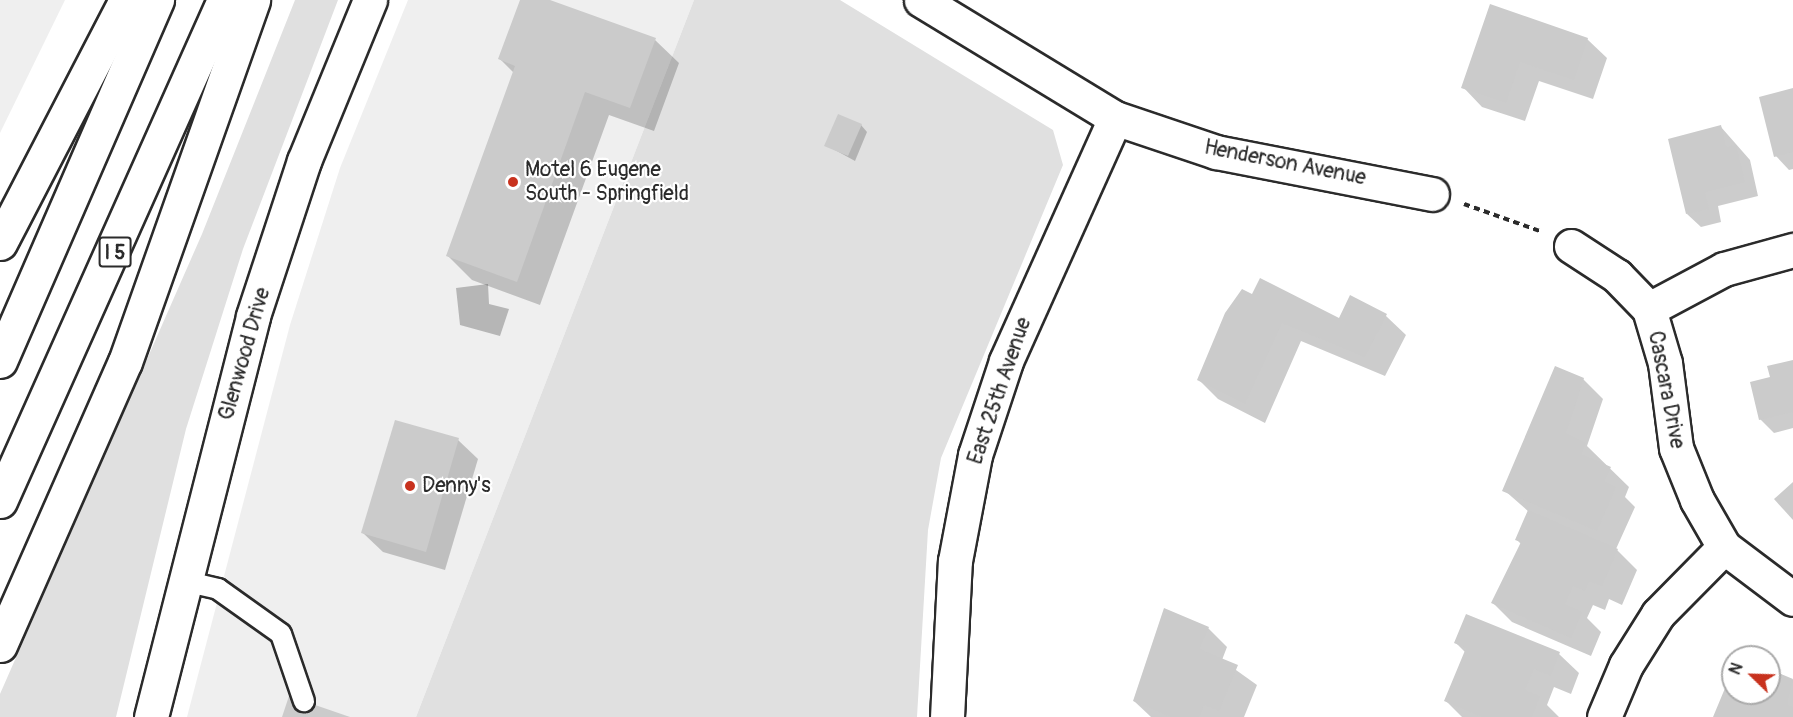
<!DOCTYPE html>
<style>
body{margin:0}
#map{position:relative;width:1793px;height:717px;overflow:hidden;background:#fff;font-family:Pangolin,sans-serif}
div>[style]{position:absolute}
.built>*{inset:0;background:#efefef}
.green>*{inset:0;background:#e0e0e0}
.water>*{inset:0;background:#b6b6b6}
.shadow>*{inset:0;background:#0003}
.building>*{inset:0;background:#cbcbcb}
.path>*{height:4px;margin-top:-2px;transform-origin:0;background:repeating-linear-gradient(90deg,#2b2b2b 0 6px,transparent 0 10.5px)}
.roads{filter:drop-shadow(2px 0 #2b2b2b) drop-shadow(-2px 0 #2b2b2b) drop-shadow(0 2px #2b2b2b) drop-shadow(0 -2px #2b2b2b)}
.service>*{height:20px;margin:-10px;padding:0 10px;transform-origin:10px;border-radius:10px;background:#fff}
.minor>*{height:33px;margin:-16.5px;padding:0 16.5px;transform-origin:16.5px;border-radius:16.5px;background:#fff}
.motorway>*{height:33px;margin:-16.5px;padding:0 16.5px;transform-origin:16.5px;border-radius:16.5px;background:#fff}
.dots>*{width:16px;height:16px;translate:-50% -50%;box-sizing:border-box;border:3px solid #fff;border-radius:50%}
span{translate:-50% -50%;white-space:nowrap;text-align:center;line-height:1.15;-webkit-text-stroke:4.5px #fff;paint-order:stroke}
.shield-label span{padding:2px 4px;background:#fff;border:2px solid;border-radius:4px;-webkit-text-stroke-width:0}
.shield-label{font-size:20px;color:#2b2b2b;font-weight:700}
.street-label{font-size:21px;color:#2b2b2b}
.poi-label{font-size:21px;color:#2b2b2b}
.left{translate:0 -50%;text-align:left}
.north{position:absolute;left:1721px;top:645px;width:60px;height:60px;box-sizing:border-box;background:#fff;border:2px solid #aaa;border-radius:50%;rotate:293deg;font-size:16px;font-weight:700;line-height:24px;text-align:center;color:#2b2b2b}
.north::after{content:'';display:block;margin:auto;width:21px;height:27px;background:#c8321e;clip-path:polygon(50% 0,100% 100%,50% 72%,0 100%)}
</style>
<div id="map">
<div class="built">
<i style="clip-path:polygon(0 0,65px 0,0 133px)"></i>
<i style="clip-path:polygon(408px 0,694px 0,416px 717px,187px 717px,290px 325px,340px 168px)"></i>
</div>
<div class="green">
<i style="clip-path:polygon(295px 0,338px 0,243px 249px,186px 429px,116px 717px,0 717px,0 694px,202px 234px)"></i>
<i style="clip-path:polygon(694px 0,840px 0,1053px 130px,1063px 165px,941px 458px,928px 530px,917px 717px,416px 717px)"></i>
</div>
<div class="water">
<i style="clip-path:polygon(488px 284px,489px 304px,509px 309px,500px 336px,460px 325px,456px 288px)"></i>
</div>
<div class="shadow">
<i style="clip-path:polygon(522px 0,545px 0,655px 40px,679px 63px,654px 131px,609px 115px,540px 305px,472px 280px,448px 256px,514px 73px,500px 59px)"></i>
<i style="clip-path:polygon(1491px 6px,1587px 39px,1607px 58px,1593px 99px,1539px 81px,1525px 121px,1482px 107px,1463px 87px)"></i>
<i style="clip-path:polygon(1793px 90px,1793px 169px,1789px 170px,1776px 156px)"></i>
<i style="clip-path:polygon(861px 125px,867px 132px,855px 161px,826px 145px)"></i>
<i style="clip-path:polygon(1721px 127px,1750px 160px,1758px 196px,1718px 206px,1721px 222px,1701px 227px,1687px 214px)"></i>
<i style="clip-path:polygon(1252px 296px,1339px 320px,1350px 297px,1386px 316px,1406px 335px,1385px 376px,1301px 341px,1265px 423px,1218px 399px,1199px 380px)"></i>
<i style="clip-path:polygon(1793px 362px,1793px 428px,1774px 433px,1760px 419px,1771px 379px)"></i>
<i style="clip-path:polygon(1583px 379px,1603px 399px,1587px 446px,1629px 487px,1625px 497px,1635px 507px,1616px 549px,1637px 570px,1622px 605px,1609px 599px,1605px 610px,1593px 605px,1587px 618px,1601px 632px,1591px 656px,1512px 622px,1493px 603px,1521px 544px,1517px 540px,1529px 512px,1504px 490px)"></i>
<i style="clip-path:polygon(458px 440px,478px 459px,445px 570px,383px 552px,363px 533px)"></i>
<i style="clip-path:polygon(1467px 616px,1559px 654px,1579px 673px,1571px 694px,1554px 687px,1547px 705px,1559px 717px,1462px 717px,1446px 701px,1466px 653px,1456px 643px)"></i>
<i style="clip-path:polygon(1208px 628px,1227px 647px,1222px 660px,1257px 685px,1244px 717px,1151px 717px,1134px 701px)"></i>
<i style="clip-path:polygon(1769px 670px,1793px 680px,1793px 717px,1714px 717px,1733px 673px,1733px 693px,1769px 693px)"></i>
</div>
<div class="building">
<i style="clip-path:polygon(520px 0,550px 0,656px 38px,630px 108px,585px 92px,517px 282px,446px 256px,515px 66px,498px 59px)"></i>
<i style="clip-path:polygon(1490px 4px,1588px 38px,1574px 80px,1520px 62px,1506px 103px,1461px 88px)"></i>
<i style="clip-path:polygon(1793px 88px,1793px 152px,1774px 157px,1759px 97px)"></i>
<i style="clip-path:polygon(838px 114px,862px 124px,848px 156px,824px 146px)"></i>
<i style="clip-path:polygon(1721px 125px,1726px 147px,1736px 145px,1745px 182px,1705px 192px,1709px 209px,1686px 214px,1668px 139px)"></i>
<i style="clip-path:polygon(1260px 278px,1339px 318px,1350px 295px,1387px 314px,1365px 357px,1282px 323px,1245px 404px,1197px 380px,1225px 313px,1242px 289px,1252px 294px)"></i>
<i style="clip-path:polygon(1793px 360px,1793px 412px,1759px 420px,1750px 382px,1770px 377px,1767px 366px)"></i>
<i style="clip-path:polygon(1555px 366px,1584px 378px,1566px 433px,1586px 443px,1581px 454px,1611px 467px,1604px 481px,1616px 487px,1597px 531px,1502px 491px)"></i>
<i style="clip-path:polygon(395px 420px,459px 438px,426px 552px,361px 533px)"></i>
<i style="clip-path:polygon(1793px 482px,1793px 520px,1774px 499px)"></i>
<i style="clip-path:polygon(1528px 510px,1618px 549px,1602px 586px,1589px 581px,1585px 591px,1573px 586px,1565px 604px,1582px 612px,1571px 638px,1491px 603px,1521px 542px,1515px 540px)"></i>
<i style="clip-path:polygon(1164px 608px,1209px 627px,1199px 649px,1238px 665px,1219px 711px,1204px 705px,1199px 717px,1171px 717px,1133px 701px)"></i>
<i style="clip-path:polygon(1466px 614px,1560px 652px,1551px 676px,1534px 669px,1525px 690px,1540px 696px,1532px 717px,1482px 717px,1444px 701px,1466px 648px,1454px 643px)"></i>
<i style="clip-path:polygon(1733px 669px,1733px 693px,1769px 693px,1769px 669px,1793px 679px,1787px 704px,1793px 707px,1793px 717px,1713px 717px)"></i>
<i style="clip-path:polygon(289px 696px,350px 717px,282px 717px)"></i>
</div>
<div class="path">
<i style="left:1464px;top:204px;width:83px;rotate:19.7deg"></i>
</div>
<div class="roads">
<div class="service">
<i style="left:184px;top:581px;width:35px;rotate:13deg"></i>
<i style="left:218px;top:589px;width:77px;rotate:35.5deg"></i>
<i style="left:281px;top:634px;width:71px;rotate:71.1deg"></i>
</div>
<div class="minor">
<i style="left:921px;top:0;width:227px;rotate:31.3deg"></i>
<i style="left:1115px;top:118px;width:107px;rotate:18.6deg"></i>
<i style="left:1216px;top:152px;width:220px;rotate:11deg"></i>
<i style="left:1571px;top:246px;width:55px;rotate:33.1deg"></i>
<i style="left:1617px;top:276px;width:46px;rotate:45.9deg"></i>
<i style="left:1649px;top:309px;width:56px;rotate:73.5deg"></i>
<i style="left:1665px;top:363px;width:86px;rotate:82.6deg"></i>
<i style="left:1676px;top:448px;width:56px;rotate:68deg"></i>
<i style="left:1697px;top:500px;width:54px;rotate:60.1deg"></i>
<i style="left:1724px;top:547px;width:86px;rotate:37deg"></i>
<i style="left:1649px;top:309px;width:85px;rotate:-28.1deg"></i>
<i style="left:1724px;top:269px;width:72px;rotate:-15.4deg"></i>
<i style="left:151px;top:717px;width:414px;rotate:-75.7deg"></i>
<i style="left:253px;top:316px;width:163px;rotate:-71.8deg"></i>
<i style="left:304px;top:161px;width:174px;rotate:-67.7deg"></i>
<i style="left:947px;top:717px;width:156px;rotate:-87.1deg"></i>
<i style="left:955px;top:561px;width:108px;rotate:-79.3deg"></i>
<i style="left:975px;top:455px;width:99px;rotate:-71.7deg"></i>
<i style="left:1006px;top:361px;width:266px;rotate:-65.8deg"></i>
<i style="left:1604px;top:717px;width:56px;rotate:-67.1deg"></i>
<i style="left:1626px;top:665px;width:60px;rotate:-57.9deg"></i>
<i style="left:1658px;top:614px;width:94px;rotate:-45.4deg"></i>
</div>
<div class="motorway">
<i style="left:0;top:243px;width:274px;rotate:-62.6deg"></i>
<i style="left:0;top:361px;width:394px;rotate:-66.5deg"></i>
<i style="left:0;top:501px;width:549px;rotate:-65.91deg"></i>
<i style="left:0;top:645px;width:309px;rotate:-66.2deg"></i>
<i style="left:125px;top:362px;width:384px;rotate:-70.5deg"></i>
</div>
</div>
<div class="dots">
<i style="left:513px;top:182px;background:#c8321e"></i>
<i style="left:410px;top:486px;background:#c8321e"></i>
</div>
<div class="shield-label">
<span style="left:115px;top:252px">I 5</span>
</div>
<div class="street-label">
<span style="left:1285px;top:163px;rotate:11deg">Henderson Avenue</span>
<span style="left:245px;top:354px;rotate:-74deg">Glenwood Drive</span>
<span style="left:1666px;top:390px;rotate:79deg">Cascara Drive</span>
<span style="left:1000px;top:391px;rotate:-71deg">East 25th Avenue</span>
</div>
<div class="poi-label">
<span class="left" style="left:525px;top:182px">Motel 6 Eugene<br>South - Springfield</span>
<span class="left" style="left:422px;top:486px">Denny's</span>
</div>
<div class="north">N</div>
</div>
